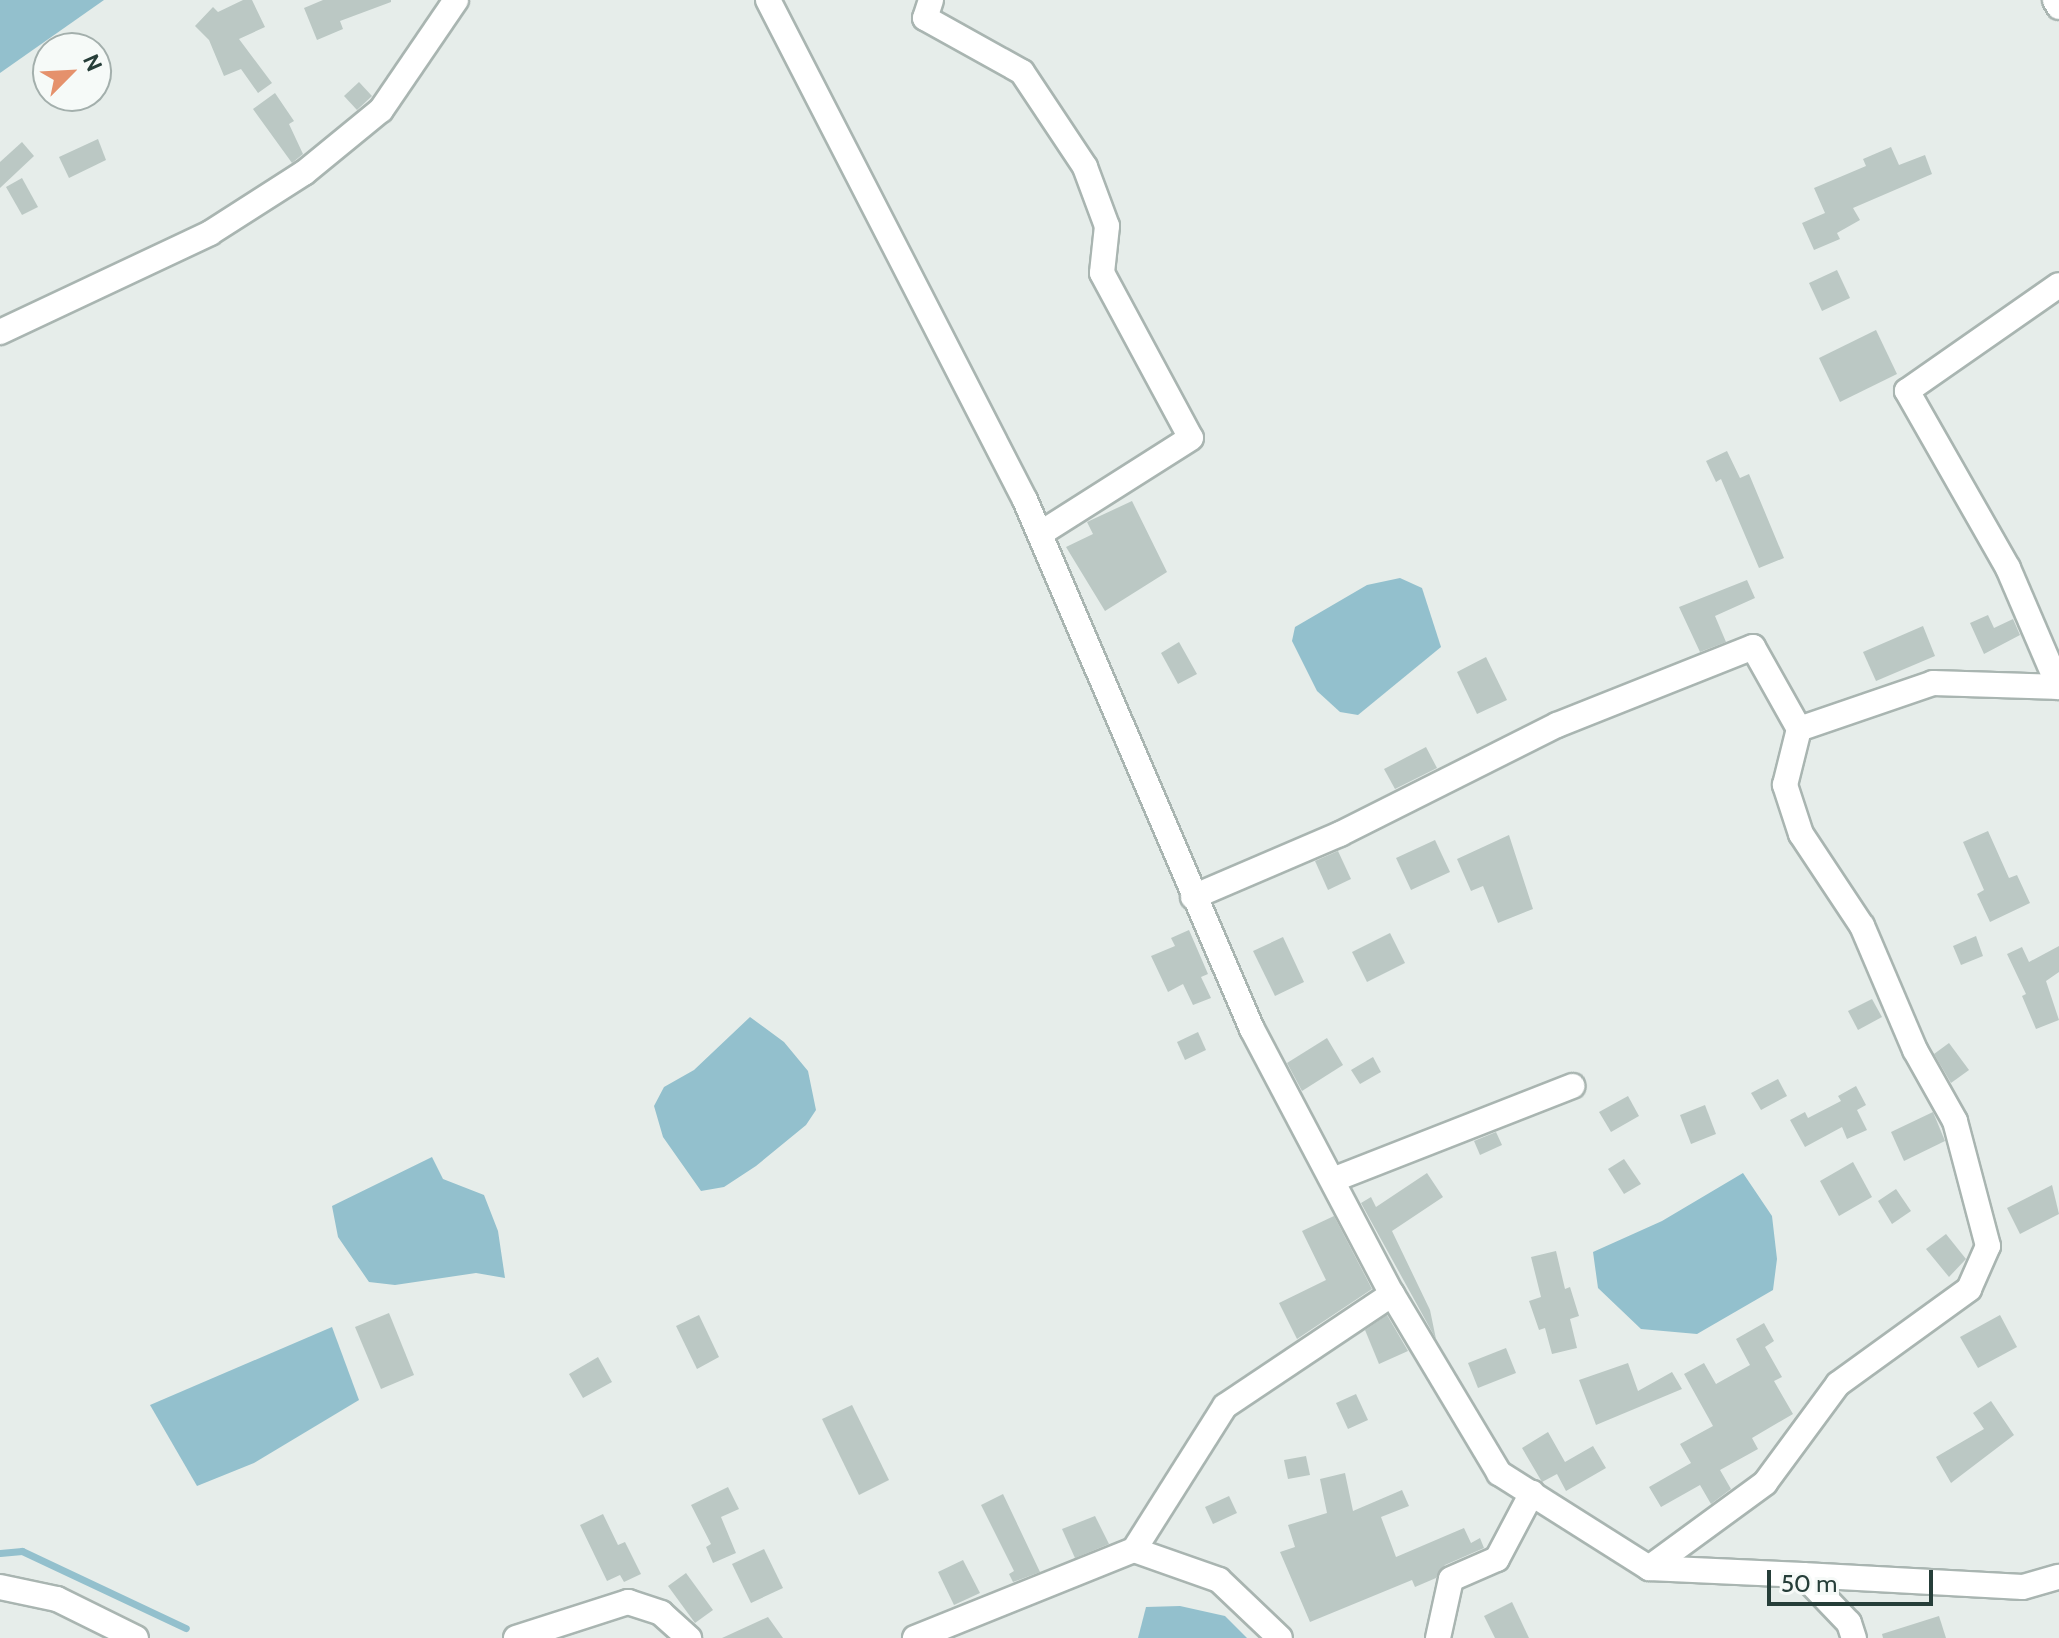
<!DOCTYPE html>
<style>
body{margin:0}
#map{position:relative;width:2059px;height:1638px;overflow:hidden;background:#e6edea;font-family:Cabin,sans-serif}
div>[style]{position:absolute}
.water>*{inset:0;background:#93c0cd}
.stream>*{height:7px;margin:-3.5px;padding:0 3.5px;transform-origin:3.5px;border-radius:3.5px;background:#93c0cd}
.building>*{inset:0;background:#bbc8c4}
.roads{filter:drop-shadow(2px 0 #a9b5b1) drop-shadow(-2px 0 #a9b5b1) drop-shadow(0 2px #a9b5b1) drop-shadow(0 -2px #a9b5b1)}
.minor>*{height:24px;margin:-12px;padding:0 12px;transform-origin:12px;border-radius:12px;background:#fff}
span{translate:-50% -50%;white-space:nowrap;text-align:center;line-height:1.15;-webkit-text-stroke:6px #f6faf8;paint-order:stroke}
.north{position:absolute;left:32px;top:32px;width:80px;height:80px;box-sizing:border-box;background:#f6faf8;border:2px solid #a3afac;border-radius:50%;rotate:66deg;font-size:22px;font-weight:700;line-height:32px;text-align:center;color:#263e39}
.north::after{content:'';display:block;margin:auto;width:28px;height:36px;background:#e5916c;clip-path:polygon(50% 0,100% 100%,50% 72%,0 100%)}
.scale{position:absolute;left:1767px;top:1570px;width:166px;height:36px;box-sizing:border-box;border:4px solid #263e39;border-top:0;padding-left:10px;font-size:24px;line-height:28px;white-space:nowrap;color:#263e39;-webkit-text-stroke:6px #f6faf8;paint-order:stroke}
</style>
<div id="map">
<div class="water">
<i style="clip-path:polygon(0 0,104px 0,0 73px)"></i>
<i style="clip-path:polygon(1400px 578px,1422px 588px,1441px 647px,1358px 715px,1340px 712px,1317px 691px,1292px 641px,1295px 627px,1367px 585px)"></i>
<i style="clip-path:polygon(750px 1017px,784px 1042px,808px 1071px,816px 1110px,806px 1125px,756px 1166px,724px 1187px,701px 1191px,663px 1137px,654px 1106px,664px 1087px,694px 1070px)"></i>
<i style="clip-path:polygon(432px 1157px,443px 1179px,484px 1195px,498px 1231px,505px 1278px,476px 1273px,395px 1285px,369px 1282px,338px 1237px,332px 1206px)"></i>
<i style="clip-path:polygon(1743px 1173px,1772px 1216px,1777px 1259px,1773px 1290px,1697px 1334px,1641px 1329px,1598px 1288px,1593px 1252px,1662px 1221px)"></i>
<i style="clip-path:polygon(332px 1327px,359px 1400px,254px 1463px,197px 1486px,150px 1405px)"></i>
<i style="clip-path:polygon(1180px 1606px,1225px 1616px,1247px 1638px,1138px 1638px,1146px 1607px)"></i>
</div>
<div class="stream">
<i style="left:0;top:1553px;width:22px;rotate:-5deg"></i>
<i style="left:22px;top:1551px;width:181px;rotate:25.2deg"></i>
</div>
<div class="building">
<i style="clip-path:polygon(243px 0,252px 0,265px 27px,239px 39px,272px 83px,258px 93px,241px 69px,224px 76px,209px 40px,195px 26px,213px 7px,218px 12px)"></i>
<i style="clip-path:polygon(323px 0,391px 0,391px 2px,340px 21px,343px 29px,317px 40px,304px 8px)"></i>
<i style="clip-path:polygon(359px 82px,372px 96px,357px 110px,344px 96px)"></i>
<i style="clip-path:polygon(275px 93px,294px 121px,289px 124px,303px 154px,292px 163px,253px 109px)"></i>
<i style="clip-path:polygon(98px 139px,106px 160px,69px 178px,59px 157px)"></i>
<i style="clip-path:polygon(22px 142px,34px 156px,0 188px,0 162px)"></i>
<i style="clip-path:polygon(1891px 147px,1899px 165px,1925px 155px,1932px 174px,1853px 208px,1860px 220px,1837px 233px,1840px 239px,1814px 250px,1802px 223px,1825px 213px,1814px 188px,1866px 166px,1863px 159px)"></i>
<i style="clip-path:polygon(22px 178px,38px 207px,22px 215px,6px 187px)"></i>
<i style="clip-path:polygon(1837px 270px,1850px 298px,1822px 311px,1809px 283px)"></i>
<i style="clip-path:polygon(1876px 330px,1897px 374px,1840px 402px,1819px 358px)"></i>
<i style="clip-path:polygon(1727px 451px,1740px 478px,1749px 474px,1784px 558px,1759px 568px,1721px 479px,1716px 482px,1706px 461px)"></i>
<i style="clip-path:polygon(1132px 501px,1167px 572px,1105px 611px,1066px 547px,1093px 534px,1087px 522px)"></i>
<i style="clip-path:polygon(1747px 580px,1755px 598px,1715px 616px,1726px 642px,1700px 652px,1679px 607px)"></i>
<i style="clip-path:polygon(1988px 615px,1994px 628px,2013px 619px,2020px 635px,1984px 654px,1970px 623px)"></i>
<i style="clip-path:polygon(1923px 626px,1935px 656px,1876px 681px,1863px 652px)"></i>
<i style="clip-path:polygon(1179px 642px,1197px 674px,1178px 684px,1161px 653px)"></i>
<i style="clip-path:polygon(1486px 657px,1507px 700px,1477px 714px,1457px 672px)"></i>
<i style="clip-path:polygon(1426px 747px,1437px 768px,1395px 789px,1384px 769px)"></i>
<i style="clip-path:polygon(1988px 831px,2009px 878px,2017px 875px,2030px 903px,1990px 922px,1977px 894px,1984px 890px,1963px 842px)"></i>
<i style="clip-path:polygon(1509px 835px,1533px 909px,1498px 923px,1483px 886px,1471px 891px,1457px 859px)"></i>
<i style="clip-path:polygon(1435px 840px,1450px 872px,1411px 890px,1396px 858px)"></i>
<i style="clip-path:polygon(1338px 851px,1351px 879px,1328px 890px,1315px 861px)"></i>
<i style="clip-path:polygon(1189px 930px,1208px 974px,1201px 977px,1211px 998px,1193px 1005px,1183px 984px,1168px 992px,1151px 956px,1175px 946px,1171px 938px)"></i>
<i style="clip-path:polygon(1390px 933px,1405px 963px,1367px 982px,1352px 952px)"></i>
<i style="clip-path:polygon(1976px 936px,1983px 956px,1961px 965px,1953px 946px)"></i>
<i style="clip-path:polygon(1283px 937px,1304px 982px,1275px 996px,1253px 951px)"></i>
<i style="clip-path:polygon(2059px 946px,2059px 972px,2046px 981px,2059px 1020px,2036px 1029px,2022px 996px,2026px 994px,2007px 954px,2022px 947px,2029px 962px)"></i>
<i style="clip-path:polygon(1872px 999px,1882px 1017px,1858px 1030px,1848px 1011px)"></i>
<i style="clip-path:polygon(1198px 1032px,1206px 1050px,1185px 1060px,1177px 1042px)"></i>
<i style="clip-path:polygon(1327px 1038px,1343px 1065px,1302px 1091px,1287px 1063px)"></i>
<i style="clip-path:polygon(1949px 1043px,1969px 1070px,1951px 1083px,1934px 1054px)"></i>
<i style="clip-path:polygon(1373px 1057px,1381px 1072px,1360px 1084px,1351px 1070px)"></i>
<i style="clip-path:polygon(1778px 1079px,1787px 1096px,1761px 1110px,1751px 1093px)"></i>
<i style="clip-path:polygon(1856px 1086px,1866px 1105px,1857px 1110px,1867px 1130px,1847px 1139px,1842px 1127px,1805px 1147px,1790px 1120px,1805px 1112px,1808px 1118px,1841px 1101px,1838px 1096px)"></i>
<i style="clip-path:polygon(1628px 1096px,1639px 1116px,1611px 1132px,1599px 1112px)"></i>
<i style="clip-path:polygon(1705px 1105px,1716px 1134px,1691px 1144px,1680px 1115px)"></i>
<i style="clip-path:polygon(1933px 1112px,1945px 1141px,1904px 1161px,1891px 1132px)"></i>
<i style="clip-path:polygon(1496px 1132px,1502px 1145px,1480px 1155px,1474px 1141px)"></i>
<i style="clip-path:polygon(1624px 1159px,1641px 1184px,1624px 1194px,1608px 1169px)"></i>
<i style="clip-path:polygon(1853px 1162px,1872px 1197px,1839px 1216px,1820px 1181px)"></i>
<i style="clip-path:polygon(1427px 1173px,1443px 1197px,1392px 1231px,1430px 1310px,1436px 1339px,1361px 1203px,1371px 1197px,1376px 1207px)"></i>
<i style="clip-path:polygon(2052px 1185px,2059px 1214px,2020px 1234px,2007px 1208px)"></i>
<i style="clip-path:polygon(1896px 1189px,1911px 1211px,1892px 1224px,1878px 1201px)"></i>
<i style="clip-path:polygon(1334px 1216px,1372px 1289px,1297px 1339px,1279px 1303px,1326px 1280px,1302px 1231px)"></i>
<i style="clip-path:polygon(1946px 1234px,1966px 1259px,1949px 1277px,1926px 1249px)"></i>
<i style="clip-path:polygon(1556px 1251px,1565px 1289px,1570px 1287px,1579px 1316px,1570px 1319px,1577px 1348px,1552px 1354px,1545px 1328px,1539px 1330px,1529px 1301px,1541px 1297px,1531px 1257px)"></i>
<i style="clip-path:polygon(389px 1313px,414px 1375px,381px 1389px,355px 1327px)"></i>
<i style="clip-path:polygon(699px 1315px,719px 1357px,697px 1369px,676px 1326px)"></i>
<i style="clip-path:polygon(1387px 1315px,1408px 1351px,1379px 1364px,1365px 1330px)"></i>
<i style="clip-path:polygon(2000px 1315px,2017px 1347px,1978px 1368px,1960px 1337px)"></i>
<i style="clip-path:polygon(1764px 1323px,1774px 1341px,1765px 1347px,1782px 1377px,1774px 1381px,1793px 1414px,1752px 1438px,1758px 1449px,1720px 1470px,1731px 1489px,1711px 1504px,1700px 1485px,1661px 1507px,1649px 1487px,1691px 1463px,1680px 1444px,1713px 1426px,1684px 1374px,1704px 1363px,1716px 1384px,1750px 1365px,1736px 1339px)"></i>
<i style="clip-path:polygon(1506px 1348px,1516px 1373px,1478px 1388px,1468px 1363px)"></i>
<i style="clip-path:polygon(598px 1357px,612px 1382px,583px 1398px,569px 1374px)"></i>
<i style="clip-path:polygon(1628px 1363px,1638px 1391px,1672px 1372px,1682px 1389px,1596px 1425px,1579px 1380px)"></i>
<i style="clip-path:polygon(1356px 1394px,1368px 1420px,1348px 1429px,1336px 1403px)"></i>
<i style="clip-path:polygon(1991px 1401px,2014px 1435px,1951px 1483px,1936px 1457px,1984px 1429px,1973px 1413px)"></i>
<i style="clip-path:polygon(852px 1405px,889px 1480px,859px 1495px,822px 1419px)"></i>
<i style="clip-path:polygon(1548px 1432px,1565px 1462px,1593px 1446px,1606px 1468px,1566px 1491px,1557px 1474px,1542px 1482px,1522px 1448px)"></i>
<i style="clip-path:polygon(1306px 1456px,1310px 1475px,1288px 1479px,1284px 1460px)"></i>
<i style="clip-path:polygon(1345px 1473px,1353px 1511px,1402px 1490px,1409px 1506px,1381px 1517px,1396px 1557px,1464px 1528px,1471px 1543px,1480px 1538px,1484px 1548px,1445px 1565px,1436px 1578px,1415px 1587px,1412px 1580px,1310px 1622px,1280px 1552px,1295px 1547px,1288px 1525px,1327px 1513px,1320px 1479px)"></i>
<i style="clip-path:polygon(728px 1487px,739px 1509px,721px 1517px,736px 1553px,713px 1563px,706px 1547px,711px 1544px,691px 1505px)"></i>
<i style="clip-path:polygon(1003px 1494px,1040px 1572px,1013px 1582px,1009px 1574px,1014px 1571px,981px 1505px)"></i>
<i style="clip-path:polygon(1229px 1496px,1237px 1513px,1213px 1524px,1205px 1507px)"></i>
<i style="clip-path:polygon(603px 1514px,618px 1545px,625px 1542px,641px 1574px,624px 1582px,620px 1575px,607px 1581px,580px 1525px)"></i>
<i style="clip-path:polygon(1095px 1516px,1109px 1544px,1075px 1558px,1062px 1529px)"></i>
<i style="clip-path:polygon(764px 1549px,783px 1588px,751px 1603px,732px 1564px)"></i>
<i style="clip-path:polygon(963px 1560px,980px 1593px,954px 1605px,938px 1572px)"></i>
<i style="clip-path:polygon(686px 1573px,713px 1610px,695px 1623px,668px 1586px)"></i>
<i style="clip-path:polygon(1512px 1602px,1529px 1638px,1495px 1638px,1484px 1616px)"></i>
<i style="clip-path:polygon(1939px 1616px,1946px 1638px,1883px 1638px,1882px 1634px)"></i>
<i style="clip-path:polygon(768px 1617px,783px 1638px,722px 1638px)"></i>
</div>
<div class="roads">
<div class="minor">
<i style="left:768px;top:0;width:562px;rotate:62.8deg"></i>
<i style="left:1025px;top:500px;width:576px;rotate:66.78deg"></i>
<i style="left:1252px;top:1029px;width:300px;rotate:62.2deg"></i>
<i style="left:1392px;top:1294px;width:209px;rotate:59.1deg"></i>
<i style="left:1499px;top:1473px;width:178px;rotate:32.3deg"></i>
<i style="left:1649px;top:1568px;width:154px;rotate:2.6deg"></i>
<i style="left:1803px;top:1575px;width:66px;rotate:46.2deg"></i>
<i style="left:1849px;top:1623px;width:16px;rotate:72deg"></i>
<i style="left:931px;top:0;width:19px;rotate:108deg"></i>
<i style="left:925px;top:18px;width:111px;rotate:29.1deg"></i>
<i style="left:1022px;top:72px;width:114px;rotate:56.4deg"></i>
<i style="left:1085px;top:167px;width:63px;rotate:69.6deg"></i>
<i style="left:1107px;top:226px;width:47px;rotate:96.1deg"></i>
<i style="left:1102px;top:273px;width:187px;rotate:61.7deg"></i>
<i style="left:1191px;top:438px;width:179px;rotate:147.6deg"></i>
<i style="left:2055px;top:0;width:8px;rotate:60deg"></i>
<i style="left:0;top:332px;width:232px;rotate:-25.2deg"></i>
<i style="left:210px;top:233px;width:112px;rotate:-32.6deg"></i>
<i style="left:304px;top:173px;width:99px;rotate:-39.3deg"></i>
<i style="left:381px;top:110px;width:133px;rotate:-55.7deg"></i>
<i style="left:1193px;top:897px;width:160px;rotate:-23.2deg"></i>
<i style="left:1340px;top:834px;width:243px;rotate:-26.7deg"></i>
<i style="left:1557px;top:725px;width:211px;rotate:-21.7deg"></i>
<i style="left:1753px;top:647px;width:94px;rotate:60.7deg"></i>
<i style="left:1799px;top:729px;width:142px;rotate:-18.9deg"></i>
<i style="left:1933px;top:683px;width:126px;rotate:1.8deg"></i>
<i style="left:2059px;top:687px;width:129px;rotate:-113.2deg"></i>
<i style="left:2008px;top:568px;width:204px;rotate:-119.7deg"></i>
<i style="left:1907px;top:391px;width:185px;rotate:-34.9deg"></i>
<i style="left:1335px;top:1179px;width:255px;rotate:-21.4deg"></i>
<i style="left:1134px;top:1550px;width:90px;rotate:19.4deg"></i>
<i style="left:1219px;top:1580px;width:84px;rotate:43.6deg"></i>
<i style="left:1649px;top:1568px;width:144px;rotate:-36.2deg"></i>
<i style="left:1765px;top:1483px;width:123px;rotate:-53.6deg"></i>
<i style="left:1838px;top:1384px;width:162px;rotate:-35.9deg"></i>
<i style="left:1969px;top:1289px;width:47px;rotate:-66.2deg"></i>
<i style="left:1988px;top:1246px;width:129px;rotate:-104.8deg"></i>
<i style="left:1955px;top:1121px;width:81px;rotate:-119.4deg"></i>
<i style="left:1915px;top:1050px;width:135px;rotate:-113.1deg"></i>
<i style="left:1862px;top:926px;width:110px;rotate:-123.5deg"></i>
<i style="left:1801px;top:834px;width:52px;rotate:-108.1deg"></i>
<i style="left:1785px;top:785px;width:58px;rotate:-76deg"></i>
<i style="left:1803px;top:1575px;width:220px;rotate:3.1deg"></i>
<i style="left:2023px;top:1587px;width:37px;rotate:-16deg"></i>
<i style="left:0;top:1587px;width:58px;rotate:11.9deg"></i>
<i style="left:57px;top:1599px;width:88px;rotate:26.3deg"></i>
<i style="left:516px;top:1638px;width:118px;rotate:-17.8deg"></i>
<i style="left:628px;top:1602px;width:35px;rotate:18deg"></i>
<i style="left:661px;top:1613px;width:38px;rotate:42deg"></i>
<i style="left:915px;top:1638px;width:236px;rotate:-21.9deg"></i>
<i style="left:1134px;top:1550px;width:170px;rotate:-57.7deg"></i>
<i style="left:1225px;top:1406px;width:201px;rotate:-33.8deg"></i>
<i style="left:1438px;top:1638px;width:60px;rotate:-77.6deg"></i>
<i style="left:1451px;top:1579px;width:50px;rotate:-23.5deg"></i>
<i style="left:1497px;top:1559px;width:75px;rotate:-62.1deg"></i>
</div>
</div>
<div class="north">N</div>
<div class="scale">50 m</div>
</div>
